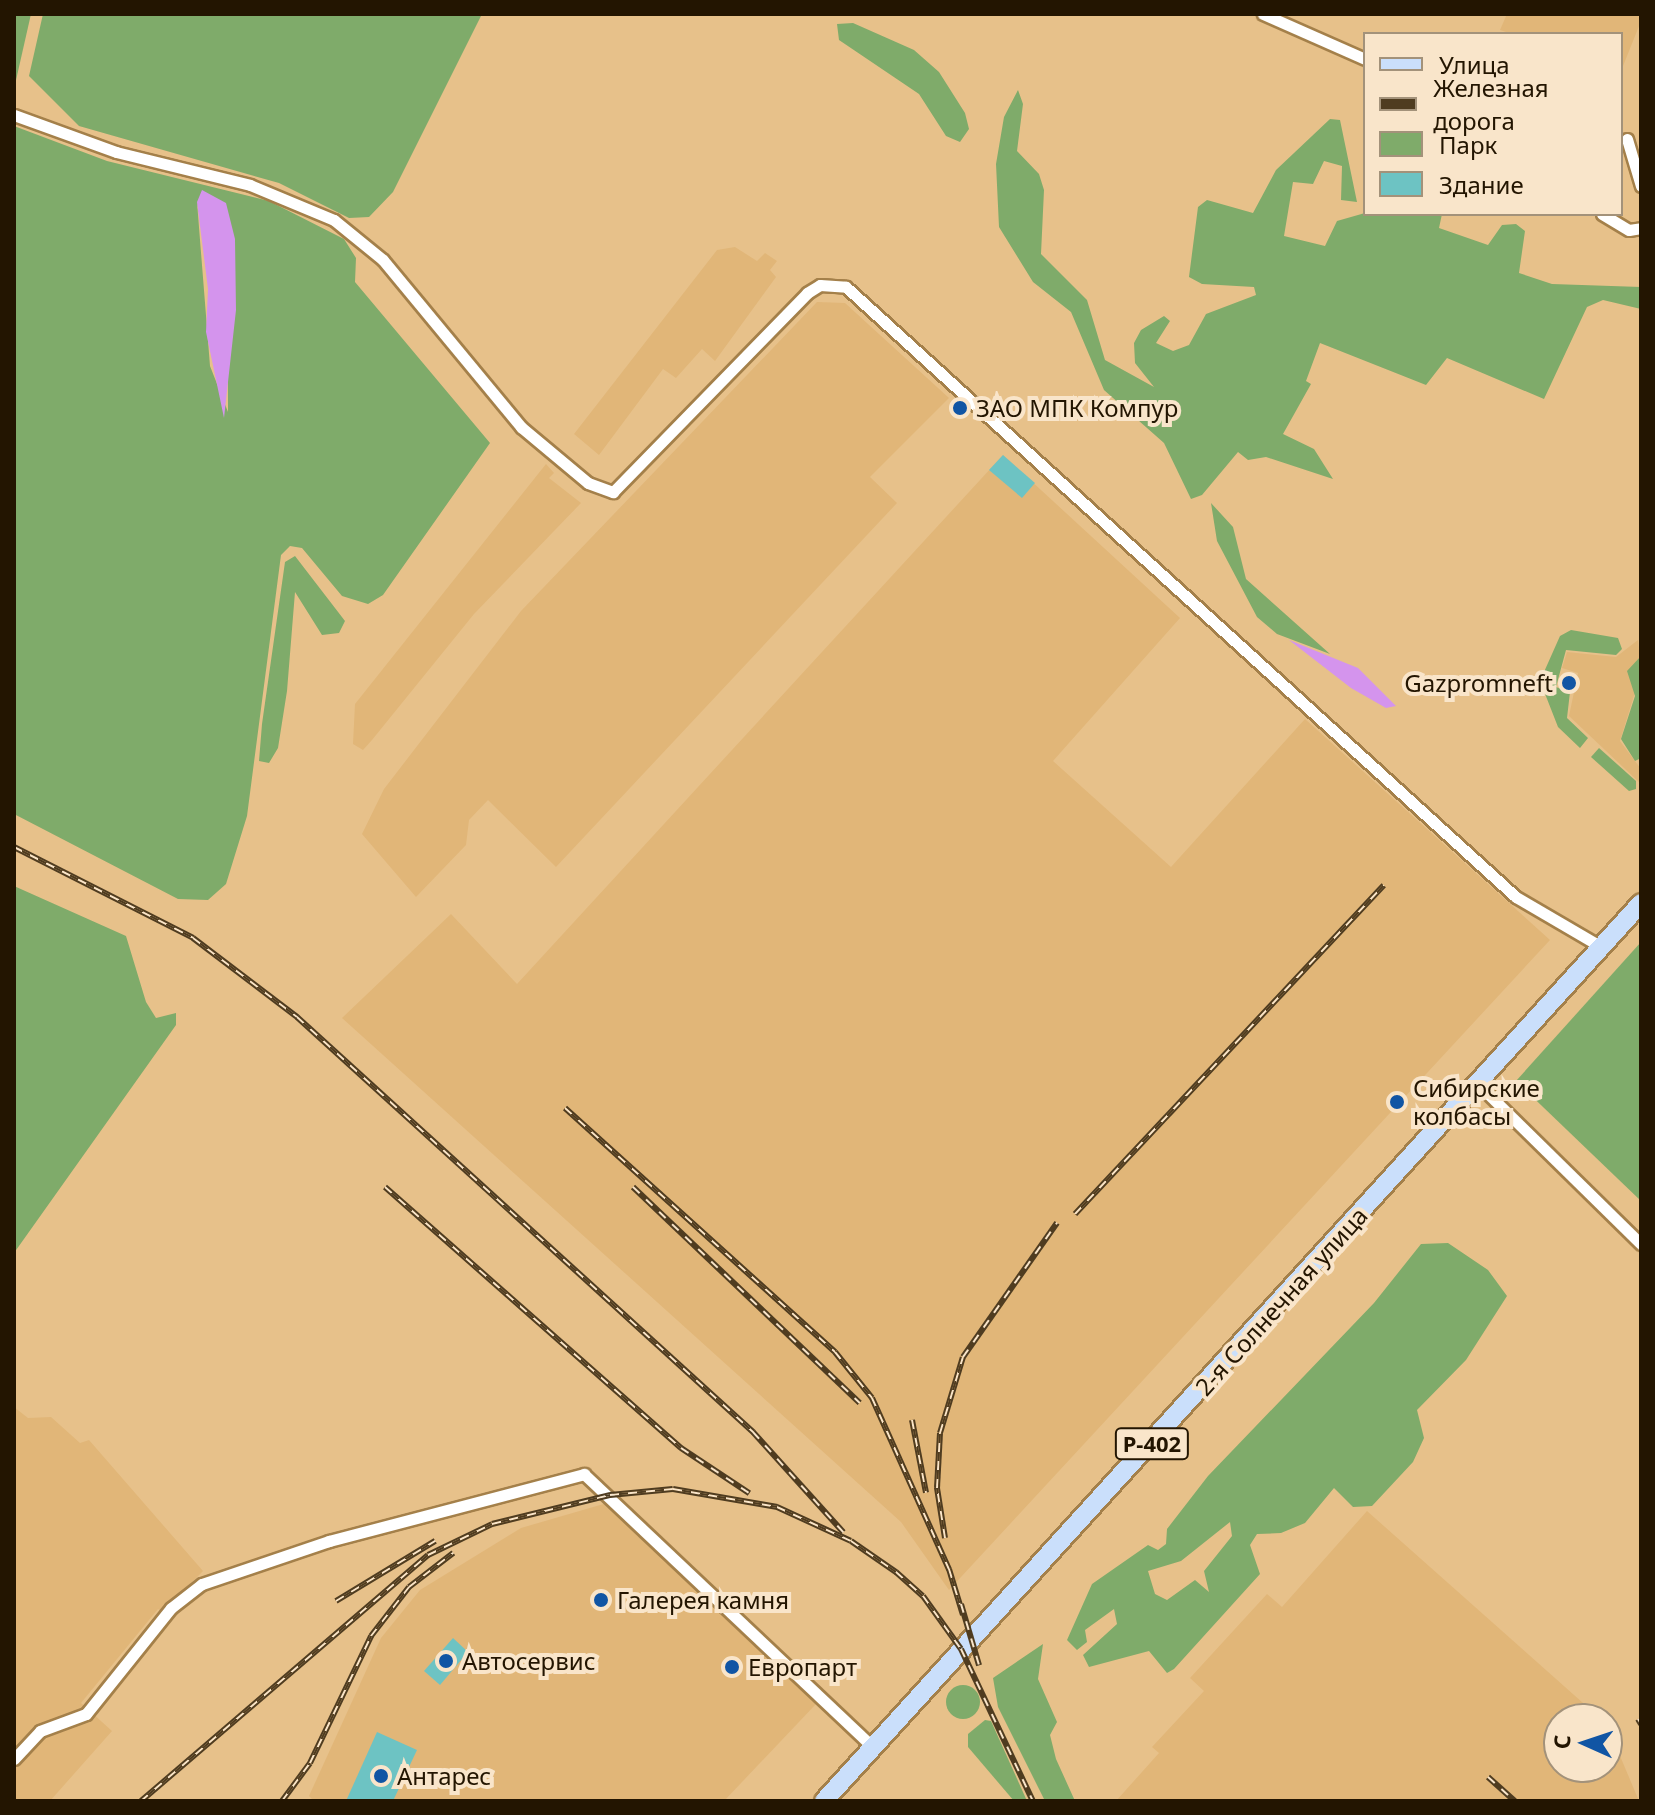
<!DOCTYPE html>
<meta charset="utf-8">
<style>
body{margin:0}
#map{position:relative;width:1655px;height:1815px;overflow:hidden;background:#e7c18a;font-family:"Noto Sans",sans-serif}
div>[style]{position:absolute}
.built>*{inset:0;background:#e1b678}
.green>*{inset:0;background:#7fab6a}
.round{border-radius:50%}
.water>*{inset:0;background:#d494ed}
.building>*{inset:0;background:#6dc3c3}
.roads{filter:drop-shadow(2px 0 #a4804a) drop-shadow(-2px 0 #a4804a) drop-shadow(0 2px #a4804a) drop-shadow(0 -2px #a4804a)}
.minor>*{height:11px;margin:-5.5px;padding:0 5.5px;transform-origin:5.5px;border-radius:5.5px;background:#fff}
.primary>*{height:18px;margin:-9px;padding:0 9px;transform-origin:9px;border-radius:9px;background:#cadffb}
.rail>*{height:6px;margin-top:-3px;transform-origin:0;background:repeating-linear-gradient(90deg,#f9e5ca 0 9px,#4f3c20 0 18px);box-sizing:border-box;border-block:2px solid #4f3c20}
.dots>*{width:22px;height:22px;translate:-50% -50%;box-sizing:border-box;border:4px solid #f9e5ca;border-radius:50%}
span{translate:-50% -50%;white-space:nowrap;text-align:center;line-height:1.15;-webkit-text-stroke:8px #f9e5ca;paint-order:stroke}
.shield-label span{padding:2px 6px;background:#f9e5ca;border:2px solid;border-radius:6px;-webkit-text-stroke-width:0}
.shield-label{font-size:22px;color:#231501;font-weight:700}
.poi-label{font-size:24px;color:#231501}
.left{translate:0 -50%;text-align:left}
.right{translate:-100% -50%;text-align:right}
.street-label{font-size:24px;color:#231501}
.frame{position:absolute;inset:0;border:16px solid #231501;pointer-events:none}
.legend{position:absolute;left:1363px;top:32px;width:260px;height:184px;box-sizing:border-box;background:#f9e5ca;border:2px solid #a3927a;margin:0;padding:10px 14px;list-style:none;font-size:24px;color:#231501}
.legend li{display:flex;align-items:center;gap:16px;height:40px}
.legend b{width:40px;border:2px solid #a3927a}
.north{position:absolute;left:1543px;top:1703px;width:80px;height:80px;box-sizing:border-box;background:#f9e5ca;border:2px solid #a3927a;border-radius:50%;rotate:273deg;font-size:22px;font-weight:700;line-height:32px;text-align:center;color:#231501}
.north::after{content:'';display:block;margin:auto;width:28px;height:36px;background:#1155a4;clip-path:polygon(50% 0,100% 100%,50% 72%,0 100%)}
</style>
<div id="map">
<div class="built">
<i style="clip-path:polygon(1507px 14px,1641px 14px,1641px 21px,1621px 71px,1621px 34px,1512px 34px,1500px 30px)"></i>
<i style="clip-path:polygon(735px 247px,757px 261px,765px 253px,777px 261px,770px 270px,776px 277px,715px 361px,702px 349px,676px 378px,663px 369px,599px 455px,574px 434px,717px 250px)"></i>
<i style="clip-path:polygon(817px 302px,845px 303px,949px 398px,870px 477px,897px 503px,556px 867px,488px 800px,469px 820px,466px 845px,416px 897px,362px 834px,384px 789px,521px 611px)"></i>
<i style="clip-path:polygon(1003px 455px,1180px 618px,1053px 761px,1171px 867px,1305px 719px,1550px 940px,949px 1590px,901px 1522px,342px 1018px,451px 914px,517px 984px)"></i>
<i style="clip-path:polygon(546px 464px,554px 473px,549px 478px,581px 503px,474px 614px,372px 740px,363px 750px,353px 744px,355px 704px)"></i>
<i style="clip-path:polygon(1638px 640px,1641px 673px,1620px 741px,1641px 769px,1641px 784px,1569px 716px,1578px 673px,1562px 668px,1567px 652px,1616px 657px)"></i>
<i style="clip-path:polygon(14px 1407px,28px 1418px,51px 1417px,80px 1443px,89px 1440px,203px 1571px,163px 1612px,158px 1609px,81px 1703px,112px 1731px,50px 1801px,14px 1801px)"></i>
<i style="clip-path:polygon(607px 1503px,816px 1704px,724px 1801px,314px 1801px,309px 1796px,381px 1638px,420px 1590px,521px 1528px)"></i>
<i style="clip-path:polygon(1367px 1511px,1601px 1719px,1559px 1719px,1559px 1767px,1607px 1767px,1607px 1725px,1639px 1801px,1116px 1801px,1159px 1753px,1152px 1747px,1204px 1691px,1190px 1678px,1267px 1594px,1282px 1607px)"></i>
</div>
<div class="green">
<i style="clip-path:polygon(14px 14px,31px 14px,14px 89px)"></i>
<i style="clip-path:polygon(43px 14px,482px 14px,393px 192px,369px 217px,349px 218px,279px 183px,79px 126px,29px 76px)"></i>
<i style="clip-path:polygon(853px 23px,914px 50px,939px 72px,965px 113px,969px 129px,960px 142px,946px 136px,919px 94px,839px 40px,837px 24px)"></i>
<i style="clip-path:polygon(1018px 90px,1023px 104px,1017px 151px,1039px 174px,1044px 190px,1041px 254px,1087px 300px,1105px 360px,1154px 387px,1135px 363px,1134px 343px,1141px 330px,1164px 316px,1170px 321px,1156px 343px,1173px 351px,1189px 345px,1206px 314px,1256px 295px,1254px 287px,1202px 284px,1189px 277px,1198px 207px,1207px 200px,1253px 213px,1276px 170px,1330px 119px,1340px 120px,1357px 202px,1341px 200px,1342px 166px,1324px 161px,1313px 184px,1293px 182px,1284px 236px,1325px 246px,1337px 221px,1365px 213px,1442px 214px,1439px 228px,1488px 245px,1502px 225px,1516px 224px,1525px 231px,1519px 273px,1552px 284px,1641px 287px,1641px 309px,1603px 300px,1587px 307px,1544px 399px,1447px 358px,1426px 385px,1320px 343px,1306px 381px,1311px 384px,1283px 434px,1314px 449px,1333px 479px,1266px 457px,1248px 460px,1238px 452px,1202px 495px,1191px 499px,1164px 443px,1104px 390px,1071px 312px,1033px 282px,999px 227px,996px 164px,1004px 117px)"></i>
<i style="clip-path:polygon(evenodd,14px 126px,107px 161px,269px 201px,344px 239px,356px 258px,355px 282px,490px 443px,383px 595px,368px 604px,342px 596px,302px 548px,290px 546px,281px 555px,247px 816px,226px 884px,208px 900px,178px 899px,14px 814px,14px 126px,197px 202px,228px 369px,228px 412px,210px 366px,197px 202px)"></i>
<i style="clip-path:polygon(1211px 503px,1233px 527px,1246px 579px,1330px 654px,1277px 634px,1257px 617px,1217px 541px)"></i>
<i style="clip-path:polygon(295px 556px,345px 621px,339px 633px,322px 635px,295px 592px,287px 691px,278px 748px,269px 763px,259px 761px,262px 724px,285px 562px)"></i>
<i style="clip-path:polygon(1571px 630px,1618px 638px,1622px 649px,1616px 655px,1566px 650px,1556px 687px,1570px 692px,1567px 718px,1588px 738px,1580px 748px,1558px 727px,1540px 681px,1560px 636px)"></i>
<i style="clip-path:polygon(1641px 656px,1641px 758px,1635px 761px,1621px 739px,1635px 696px,1627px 671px)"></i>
<i style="clip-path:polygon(1599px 748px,1636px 781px,1636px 789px,1629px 791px,1591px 757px)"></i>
<i style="clip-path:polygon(14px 886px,126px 936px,146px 1002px,156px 1018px,176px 1013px,176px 1025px,14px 1253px)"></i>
<i style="clip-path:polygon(1641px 942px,1641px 1201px,1516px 1081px)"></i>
<i style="clip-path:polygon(evenodd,1448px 1243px,1488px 1270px,1507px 1296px,1466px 1360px,1417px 1410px,1424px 1438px,1413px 1462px,1372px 1506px,1353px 1507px,1334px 1488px,1305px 1523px,1281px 1533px,1257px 1534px,1250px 1545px,1260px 1574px,1174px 1669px,1167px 1673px,1149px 1651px,1089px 1667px,1083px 1655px,1117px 1624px,1114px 1609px,1085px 1630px,1087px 1642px,1077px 1650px,1067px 1640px,1092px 1584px,1148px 1545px,1158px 1550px,1166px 1544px,1167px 1529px,1208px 1476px,1374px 1303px,1421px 1244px,1448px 1243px,1230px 1522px,1232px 1536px,1204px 1571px,1209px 1592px,1195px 1580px,1167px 1600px,1155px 1594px,1148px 1571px,1181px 1561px,1230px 1522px)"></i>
<i style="clip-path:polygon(1043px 1644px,1038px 1679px,1057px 1722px,1050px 1735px,1056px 1759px,1075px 1801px,1045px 1801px,998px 1707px,993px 1678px)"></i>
<i class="round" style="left:946px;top:1685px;width:34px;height:34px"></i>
<i style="clip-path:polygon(985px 1720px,991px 1721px,1027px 1801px,1014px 1801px,968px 1747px,968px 1734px)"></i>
</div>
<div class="water">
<i style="clip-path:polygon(202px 190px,226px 203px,235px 239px,236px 310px,224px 418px,206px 332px,208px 289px,197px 202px)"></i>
<i style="clip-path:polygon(1289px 640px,1358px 668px,1396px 706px,1386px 708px,1351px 688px)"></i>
</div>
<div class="building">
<i style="clip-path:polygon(1003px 455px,1035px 483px,1022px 498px,989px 470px)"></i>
<i style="clip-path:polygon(453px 1638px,468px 1652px,440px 1685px,424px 1671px)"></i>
<i style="clip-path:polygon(377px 1732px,417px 1750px,393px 1801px,346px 1801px)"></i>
</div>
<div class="roads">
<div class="minor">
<i style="left:1263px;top:14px;width:111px;rotate:23.8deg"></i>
<i style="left:14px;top:115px;width:109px;rotate:19.9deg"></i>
<i style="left:116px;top:152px;width:138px;rotate:13.8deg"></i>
<i style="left:250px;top:185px;width:91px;rotate:22.6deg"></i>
<i style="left:334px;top:220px;width:63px;rotate:39.2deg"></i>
<i style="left:383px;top:260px;width:217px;rotate:50.4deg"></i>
<i style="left:521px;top:427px;width:87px;rotate:39.9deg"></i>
<i style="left:588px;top:483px;width:27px;rotate:20deg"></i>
<i style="left:613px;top:492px;width:278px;rotate:-45.7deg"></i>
<i style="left:807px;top:293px;width:15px;rotate:-32deg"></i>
<i style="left:820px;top:285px;width:26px;rotate:4deg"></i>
<i style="left:846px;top:287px;width:906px;rotate:42.32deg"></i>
<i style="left:1516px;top:897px;width:97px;rotate:30.3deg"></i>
<i style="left:1627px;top:139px;width:49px;rotate:73.4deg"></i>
<i style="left:1602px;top:214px;width:31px;rotate:31deg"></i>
<i style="left:1629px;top:230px;width:12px;rotate:-9deg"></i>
<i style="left:1478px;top:1084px;width:228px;rotate:44.5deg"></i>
<i style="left:14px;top:1759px;width:38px;rotate:-47deg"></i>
<i style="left:40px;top:1731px;width:49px;rotate:-20.3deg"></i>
<i style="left:86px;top:1714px;width:136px;rotate:-51.3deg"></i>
<i style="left:171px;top:1608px;width:39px;rotate:-38deg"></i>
<i style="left:202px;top:1584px;width:134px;rotate:-18.7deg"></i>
<i style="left:329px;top:1541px;width:264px;rotate:-14.7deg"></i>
<i style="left:584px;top:1474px;width:396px;rotate:43.4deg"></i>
</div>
<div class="primary">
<i style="left:824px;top:1801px;width:1214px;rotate:-47.7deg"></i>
</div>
</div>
<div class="rail">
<i style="left:14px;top:847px;width:201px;rotate:26.9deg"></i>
<i style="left:193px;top:938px;width:131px;rotate:37.2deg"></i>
<i style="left:297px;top:1017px;width:617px;rotate:42.3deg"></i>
<i style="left:753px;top:1432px;width:135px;rotate:48deg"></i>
<i style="left:565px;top:1108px;width:364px;rotate:42.1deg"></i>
<i style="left:835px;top:1352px;width:59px;rotate:51.2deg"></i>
<i style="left:872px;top:1398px;width:188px;rotate:65.8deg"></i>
<i style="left:949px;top:1569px;width:48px;rotate:73.1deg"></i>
<i style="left:385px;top:1187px;width:395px;rotate:41.4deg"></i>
<i style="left:681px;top:1448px;width:82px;rotate:33.5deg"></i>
<i style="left:633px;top:1187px;width:313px;rotate:43.6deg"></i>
<i style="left:1075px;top:1214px;width:451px;rotate:-46.8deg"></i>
<i style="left:912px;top:1420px;width:74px;rotate:79.1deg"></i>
<i style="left:945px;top:1538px;width:51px;rotate:-99.1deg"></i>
<i style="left:937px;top:1488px;width:55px;rotate:-86.9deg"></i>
<i style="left:940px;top:1433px;width:79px;rotate:-73.2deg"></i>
<i style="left:963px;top:1357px;width:164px;rotate:-55deg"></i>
<i style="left:336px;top:1601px;width:116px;rotate:-31.2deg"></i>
<i style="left:961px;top:1604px;width:64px;rotate:73.6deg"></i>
<i style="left:1638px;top:1719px;width:6px;rotate:59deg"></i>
<i style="left:1488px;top:1777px;width:36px;rotate:42deg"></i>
<i style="left:141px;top:1801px;width:378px;rotate:-40.6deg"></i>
<i style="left:428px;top:1555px;width:71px;rotate:-25.8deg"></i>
<i style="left:492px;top:1524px;width:122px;rotate:-13.8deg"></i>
<i style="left:610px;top:1495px;width:63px;rotate:-5.4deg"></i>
<i style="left:673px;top:1489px;width:106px;rotate:9.8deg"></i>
<i style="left:777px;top:1507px;width:81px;rotate:24.7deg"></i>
<i style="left:851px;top:1541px;width:55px;rotate:34.6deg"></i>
<i style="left:896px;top:1572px;width:36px;rotate:42deg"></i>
<i style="left:923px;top:1596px;width:65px;rotate:54.4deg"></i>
<i style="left:961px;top:1649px;width:168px;rotate:64.7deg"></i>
<i style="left:282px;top:1801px;width:47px;rotate:-53.6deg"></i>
<i style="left:310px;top:1763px;width:141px;rotate:-64.3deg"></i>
<i style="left:371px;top:1636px;width:62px;rotate:-52.2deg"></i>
<i style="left:409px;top:1587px;width:56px;rotate:-37.7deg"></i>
</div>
<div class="dots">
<i style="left:960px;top:408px;background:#1155a4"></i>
<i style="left:1569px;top:683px;background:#1155a4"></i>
<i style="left:1397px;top:1102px;background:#1155a4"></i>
<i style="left:601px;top:1600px;background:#1155a4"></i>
<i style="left:446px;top:1661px;background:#1155a4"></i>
<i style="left:732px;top:1667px;background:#1155a4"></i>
<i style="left:381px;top:1776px;background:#1155a4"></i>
</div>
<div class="shield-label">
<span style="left:1152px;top:1444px">Р-402</span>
</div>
<div class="poi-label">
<span class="left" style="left:976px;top:408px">ЗАО МПК Компур</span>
<span class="right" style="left:1553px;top:683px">Gazpromneft</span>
<span class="left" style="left:1413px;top:1102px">Сибирские<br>колбасы</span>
<span class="left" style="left:617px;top:1600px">Галерея камня</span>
<span class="left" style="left:462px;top:1661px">Автосервис</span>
<span class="left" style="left:748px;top:1667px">Европарт</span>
<span class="left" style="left:397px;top:1776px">Антарес</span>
</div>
<div class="street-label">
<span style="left:1281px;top:1301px;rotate:-48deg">2-я Солнечная улица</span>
</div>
<div class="frame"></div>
<ul class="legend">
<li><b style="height:10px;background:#cadffb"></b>Улица</li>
<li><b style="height:10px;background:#4f3c20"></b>Железная дорога</li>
<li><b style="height:22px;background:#7fab6a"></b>Парк</li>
<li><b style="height:22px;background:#6dc3c3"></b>Здание</li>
</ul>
<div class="north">С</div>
</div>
